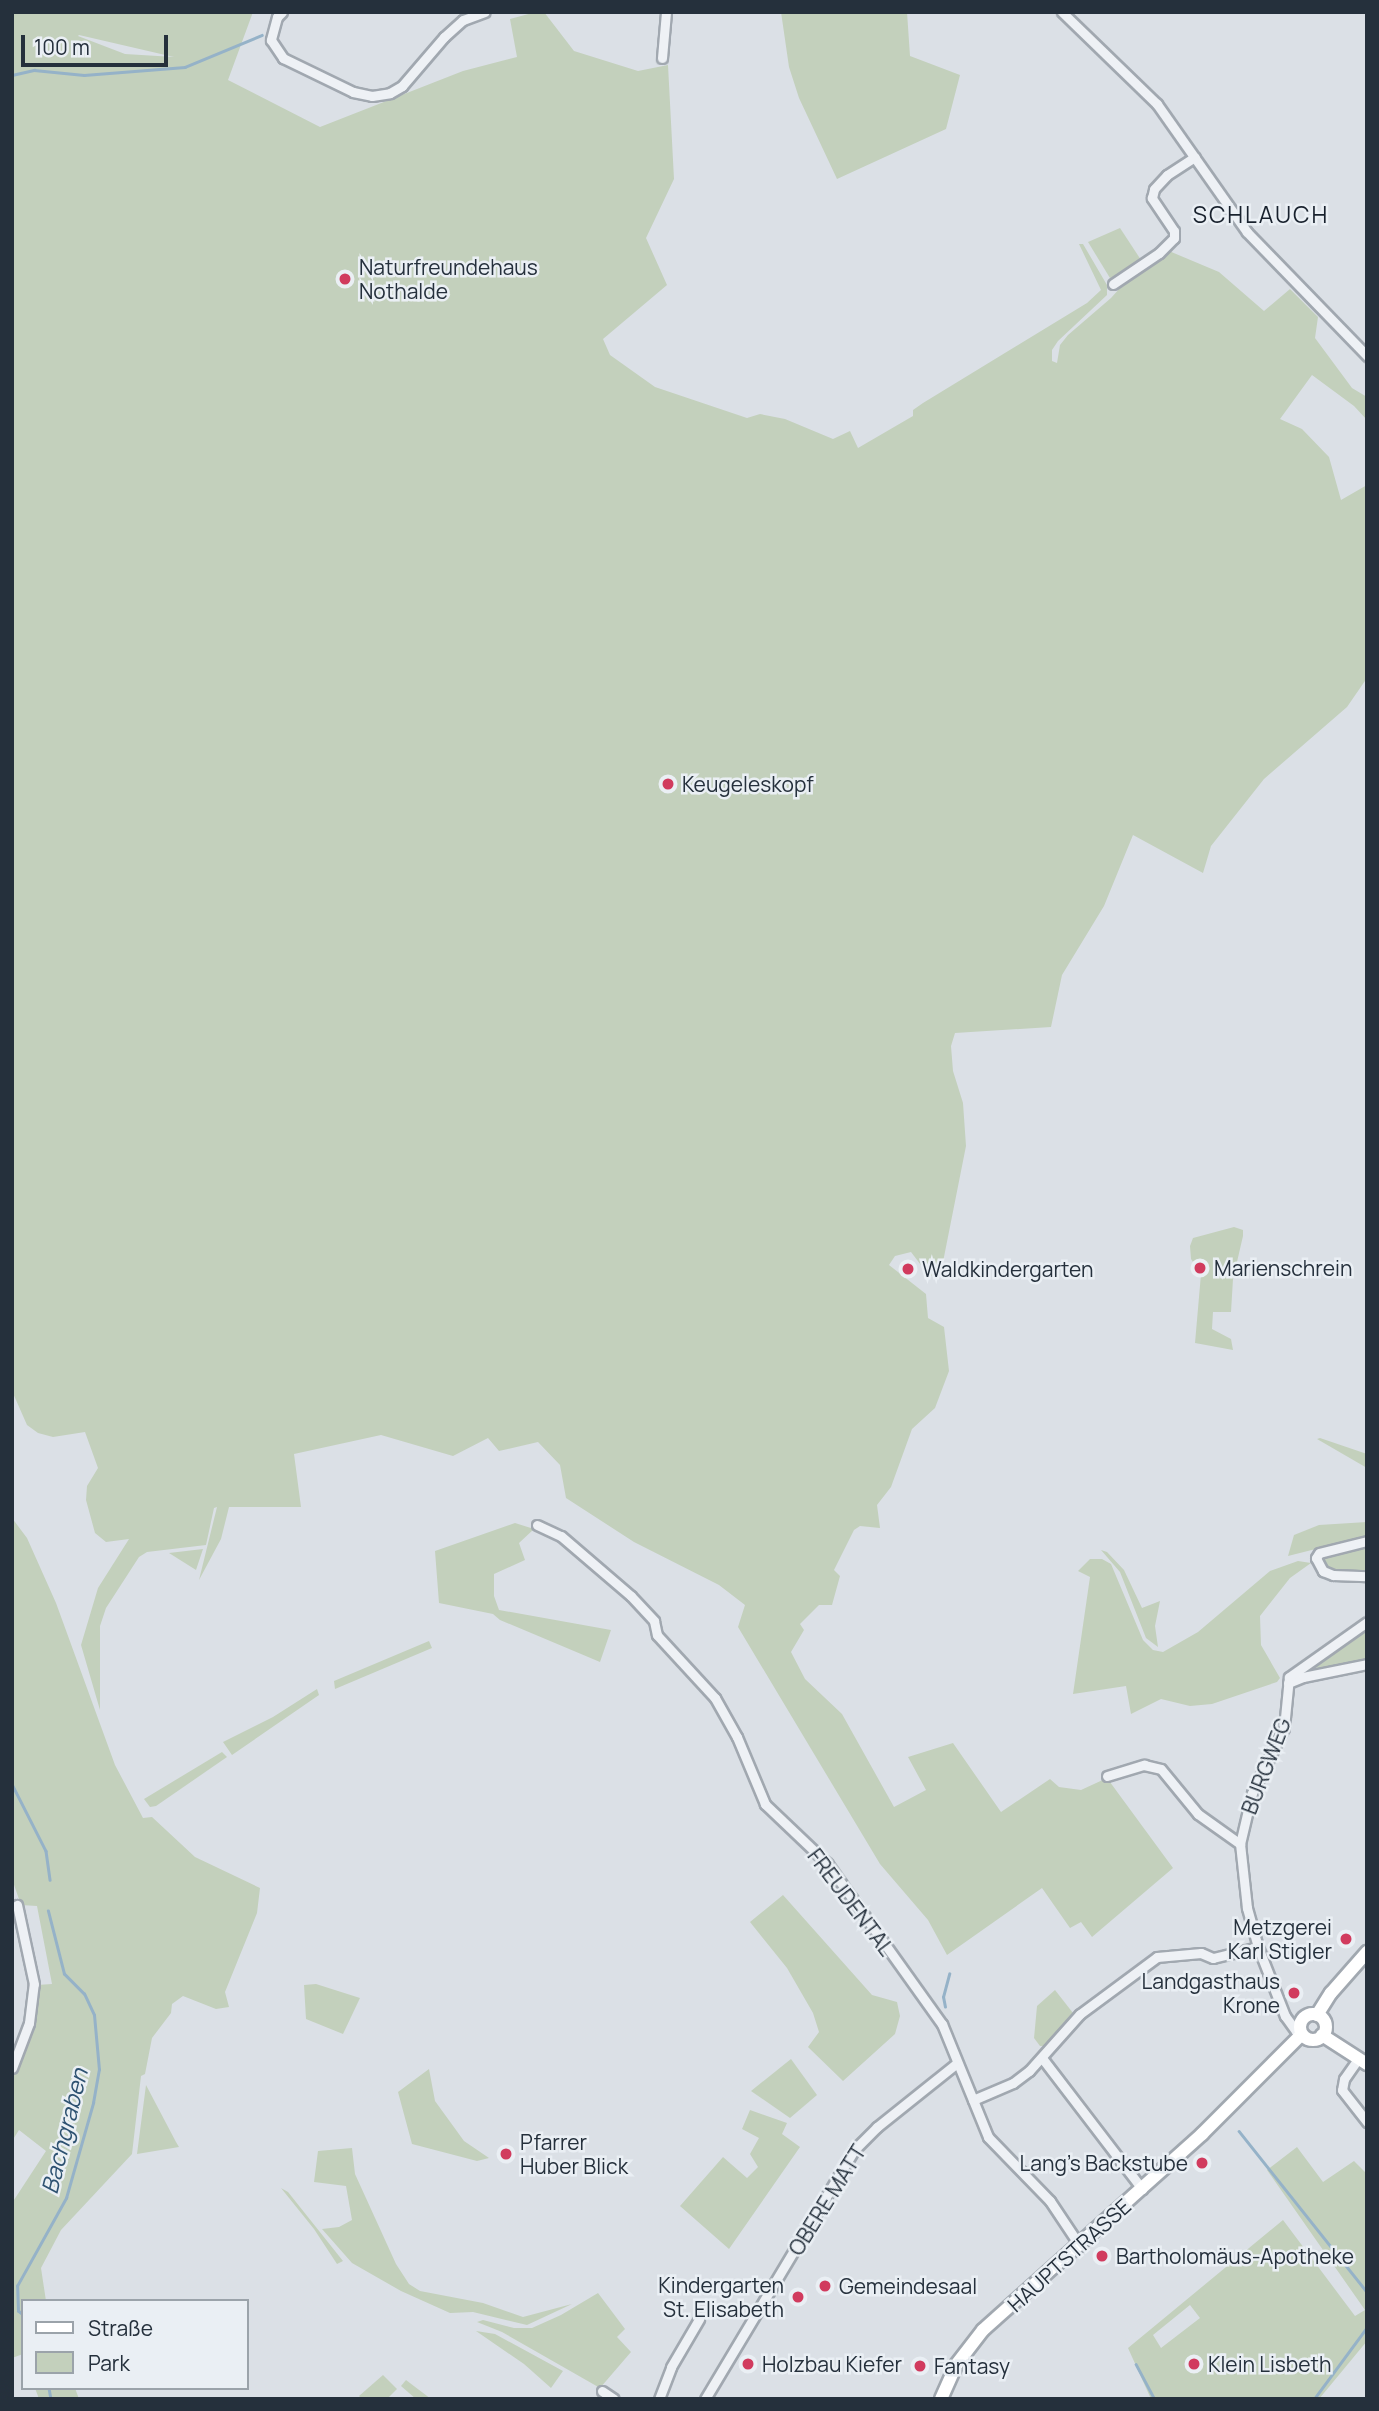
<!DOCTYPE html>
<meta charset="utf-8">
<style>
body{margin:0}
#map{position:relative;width:1379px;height:2411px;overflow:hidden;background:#dbe0e6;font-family:Manrope,sans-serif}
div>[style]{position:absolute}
.green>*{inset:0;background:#c3d0bc}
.stream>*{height:2.5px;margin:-1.25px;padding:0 1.25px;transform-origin:1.25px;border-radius:1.25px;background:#95b2c8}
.roads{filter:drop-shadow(2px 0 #a1a8b0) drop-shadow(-2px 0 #a1a8b0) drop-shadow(0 2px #a1a8b0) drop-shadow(0 -2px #a1a8b0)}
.street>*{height:9px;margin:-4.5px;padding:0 4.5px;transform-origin:4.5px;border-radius:4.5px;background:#eef1f5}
.secondary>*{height:12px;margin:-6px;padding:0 6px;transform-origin:6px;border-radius:6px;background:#fff}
.secondary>.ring{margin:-6px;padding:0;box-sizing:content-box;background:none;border:12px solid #fff;border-radius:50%}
.dots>*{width:19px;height:19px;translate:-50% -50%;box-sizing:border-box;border:4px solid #eaeff4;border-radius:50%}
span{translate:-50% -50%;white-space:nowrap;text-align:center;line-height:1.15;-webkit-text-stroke:5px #eaeff4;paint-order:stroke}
.poi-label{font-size:21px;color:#25303c}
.left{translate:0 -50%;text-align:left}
.right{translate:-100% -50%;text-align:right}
.street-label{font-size:21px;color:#25303c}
.neighbourhood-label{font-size:23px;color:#18212d;letter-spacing:2px}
.water-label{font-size:23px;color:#2e5271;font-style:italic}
.frame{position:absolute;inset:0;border:14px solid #25303c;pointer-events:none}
.legend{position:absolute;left:21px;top:2299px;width:228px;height:91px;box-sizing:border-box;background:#eaeff4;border:2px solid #9ba3aa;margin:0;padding:9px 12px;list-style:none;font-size:21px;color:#25303c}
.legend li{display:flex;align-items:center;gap:14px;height:35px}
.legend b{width:35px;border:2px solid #9ba3aa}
.scale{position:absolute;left:21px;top:35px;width:147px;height:32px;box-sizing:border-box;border:4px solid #25303c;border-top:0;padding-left:9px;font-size:21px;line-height:24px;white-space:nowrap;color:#25303c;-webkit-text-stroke:5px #eaeff4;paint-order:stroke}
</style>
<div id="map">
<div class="green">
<i style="clip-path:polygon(evenodd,12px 12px,253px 12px,228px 80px,320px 127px,463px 71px,517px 57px,510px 19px,536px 12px,544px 12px,574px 51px,638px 71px,668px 65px,674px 179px,646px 238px,667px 285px,603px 339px,610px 355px,655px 387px,747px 418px,760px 414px,785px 419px,833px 439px,850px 431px,858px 448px,913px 416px,913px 410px,923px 403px,1087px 303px,1101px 290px,1079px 244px,1083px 244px,1107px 285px,1107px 295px,1058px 341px,1052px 350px,1052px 361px,1057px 363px,1060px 345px,1068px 335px,1111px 298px,1139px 267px,1169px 251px,1219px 272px,1264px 311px,1290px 289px,1318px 317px,1315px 338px,1352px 388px,1367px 397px,1367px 420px,1354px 406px,1312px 375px,1280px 419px,1302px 429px,1329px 457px,1341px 500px,1367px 485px,1367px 678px,1347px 707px,1264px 779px,1211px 846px,1203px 873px,1133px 835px,1104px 906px,1062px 975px,1051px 1027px,955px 1033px,951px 1046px,953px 1071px,963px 1103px,966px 1146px,942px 1267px,930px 1277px,911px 1252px,895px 1256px,889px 1265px,926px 1294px,928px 1318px,944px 1327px,949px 1371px,935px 1408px,912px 1429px,891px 1487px,877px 1505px,880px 1528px,860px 1526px,854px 1530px,834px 1570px,840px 1576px,832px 1605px,819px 1605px,800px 1624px,804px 1630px,791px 1652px,805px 1679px,842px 1714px,894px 1807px,926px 1790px,908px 1757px,953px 1743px,1001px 1812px,1050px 1779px,1059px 1787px,1081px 1790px,1107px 1778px,1173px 1868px,1092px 1937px,1081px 1922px,1070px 1928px,1042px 1888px,947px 1955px,928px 1920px,880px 1864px,738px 1627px,745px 1605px,719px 1585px,634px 1542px,566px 1498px,560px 1465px,538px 1442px,499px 1451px,488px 1438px,453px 1456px,381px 1435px,294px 1454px,301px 1507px,229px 1507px,221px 1539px,199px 1580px,217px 1507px,214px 1508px,206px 1545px,147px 1552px,139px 1557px,106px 1608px,100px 1626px,100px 1710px,81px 1645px,98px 1588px,129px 1539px,106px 1542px,95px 1533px,86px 1500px,87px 1486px,98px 1468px,85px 1432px,53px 1437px,38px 1433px,27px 1425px,12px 1391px,12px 12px,78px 36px,79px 35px,174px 57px,125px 54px,78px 36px)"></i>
<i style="clip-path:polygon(781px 12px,907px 12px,910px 56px,960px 75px,946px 129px,837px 179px,799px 98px,789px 67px)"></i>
<i style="clip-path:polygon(1120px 228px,1141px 260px,1118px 276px,1110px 278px,1088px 242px)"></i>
<i style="clip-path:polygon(1234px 1227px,1243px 1230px,1243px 1236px,1233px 1279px,1231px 1312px,1213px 1312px,1212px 1329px,1231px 1339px,1233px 1350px,1195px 1343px,1201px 1274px,1191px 1259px,1190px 1246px,1193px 1238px)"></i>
<i style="clip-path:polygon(1320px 1438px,1367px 1454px,1367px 1468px,1317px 1439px)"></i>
<i style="clip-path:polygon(12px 1518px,27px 1538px,56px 1603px,115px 1765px,143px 1818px,152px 1817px,195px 1857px,260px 1888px,257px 1913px,225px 1992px,229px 2007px,216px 2009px,183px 1996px,172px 2004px,171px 2013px,152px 2038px,145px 2074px,141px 2076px,132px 2154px,61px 2230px,41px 2268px,46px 2301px,23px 2301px,23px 2354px,12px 2358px,12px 2203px,46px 2151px,19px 2130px,12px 2141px,12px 2076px,28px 2030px,37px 1985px,52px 1984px,37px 1906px,21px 1905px,12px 1879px)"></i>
<i style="clip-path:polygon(1367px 1522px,1367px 1536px,1288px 1556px,1294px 1535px,1319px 1525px)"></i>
<i style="clip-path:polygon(515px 1523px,534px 1529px,519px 1543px,525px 1560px,494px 1574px,494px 1596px,499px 1610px,611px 1630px,600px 1662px,500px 1620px,493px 1614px,439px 1603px,435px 1551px)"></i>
<i style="clip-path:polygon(1367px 1546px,1367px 1573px,1331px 1570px,1322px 1560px,1323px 1556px)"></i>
<i style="clip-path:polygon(203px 1549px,196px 1570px,169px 1553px)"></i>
<i style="clip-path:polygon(1101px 1550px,1107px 1552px,1124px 1570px,1142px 1608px,1160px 1601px,1155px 1626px,1158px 1647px,1146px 1638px,1120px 1572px)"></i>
<i style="clip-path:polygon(1090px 1559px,1102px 1559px,1111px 1564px,1143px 1640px,1153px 1650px,1163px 1652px,1198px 1632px,1270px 1571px,1298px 1561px,1311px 1563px,1290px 1578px,1260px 1616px,1261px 1645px,1280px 1678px,1277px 1682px,1212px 1704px,1190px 1706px,1161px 1699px,1131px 1714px,1126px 1686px,1073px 1694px,1090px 1577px,1078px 1571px)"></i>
<i style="clip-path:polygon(1367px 1627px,1367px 1660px,1297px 1676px)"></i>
<i style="clip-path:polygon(429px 1641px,432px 1648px,335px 1689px,334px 1681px)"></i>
<i style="clip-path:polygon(317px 1689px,319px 1695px,232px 1755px,223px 1742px,273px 1717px)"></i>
<i style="clip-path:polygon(222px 1752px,227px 1757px,156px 1806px,150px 1807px,144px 1799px)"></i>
<i style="clip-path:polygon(783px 1895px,872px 1995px,897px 2002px,900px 2016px,895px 2034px,843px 2081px,808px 2047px,819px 2032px,813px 2013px,787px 1968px,750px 1922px)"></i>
<i style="clip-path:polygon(316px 1984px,360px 1998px,343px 2034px,306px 2019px,304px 1985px)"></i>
<i style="clip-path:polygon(1055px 1990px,1073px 2013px,1046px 2046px,1040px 2046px,1034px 2038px,1037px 2006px)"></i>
<i style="clip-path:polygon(791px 2059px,817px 2095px,790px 2118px,751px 2091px)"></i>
<i style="clip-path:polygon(429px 2069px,435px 2101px,464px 2141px,489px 2158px,477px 2161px,412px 2144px,398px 2092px)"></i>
<i style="clip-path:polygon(146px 2085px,176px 2142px,179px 2147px,137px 2154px)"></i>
<i style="clip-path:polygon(750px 2110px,787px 2123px,782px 2134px,800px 2147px,729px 2249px,680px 2206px,723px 2157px,747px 2178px,758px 2167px,750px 2154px,759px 2138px,742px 2129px)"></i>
<i style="clip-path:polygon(evenodd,1297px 2147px,1323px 2182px,1354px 2161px,1367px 2174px,1367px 2341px,1319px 2399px,1151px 2399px,1128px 2348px,1283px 2220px,1355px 2316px,1365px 2310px,1267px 2170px,1297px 2147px,1190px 2305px,1200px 2318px,1161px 2348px,1153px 2335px,1190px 2305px)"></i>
<i style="clip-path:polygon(352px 2148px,355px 2174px,396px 2264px,409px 2284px,420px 2291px,483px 2303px,523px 2317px,572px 2304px,527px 2325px,473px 2312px,450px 2313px,401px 2291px,352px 2263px,322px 2229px,339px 2227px,352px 2220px,346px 2186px,314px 2182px,318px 2151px)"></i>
<i style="clip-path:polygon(281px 2188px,288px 2192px,343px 2261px,337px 2264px,314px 2229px)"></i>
<i style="clip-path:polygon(598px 2293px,625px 2329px,617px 2337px,631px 2352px,600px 2388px,502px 2332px,477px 2322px,483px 2320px,514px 2328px,532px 2328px,561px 2315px)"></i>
<i style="clip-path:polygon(476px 2331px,495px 2334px,563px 2371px,551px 2388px,524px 2364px)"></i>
<i style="clip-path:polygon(383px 2375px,397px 2389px,387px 2399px,362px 2399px,359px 2396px)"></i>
<i style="clip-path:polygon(406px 2380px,431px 2399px,416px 2399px,401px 2386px)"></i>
<i style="clip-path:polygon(35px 2388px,75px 2388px,79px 2399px,39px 2399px)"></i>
</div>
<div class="stream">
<i style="left:12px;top:75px;width:23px;rotate:-13deg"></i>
<i style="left:34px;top:70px;width:50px;rotate:5.7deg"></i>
<i style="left:84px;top:75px;width:101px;rotate:-4.5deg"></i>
<i style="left:185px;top:67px;width:83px;rotate:-22.6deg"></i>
<i style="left:12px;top:1784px;width:75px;rotate:63.1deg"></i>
<i style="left:46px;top:1851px;width:29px;rotate:82deg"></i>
<i style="left:945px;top:2007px;width:10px;rotate:-101deg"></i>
<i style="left:943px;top:1997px;width:24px;rotate:-75deg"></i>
<i style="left:1239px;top:2131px;width:206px;rotate:51.5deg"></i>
<i style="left:23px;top:2315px;width:6px;rotate:-141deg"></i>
<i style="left:18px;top:2311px;width:25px;rotate:-92deg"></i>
<i style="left:17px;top:2286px;width:101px;rotate:-60.9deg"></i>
<i style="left:66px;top:2198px;width:99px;rotate:-74.1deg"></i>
<i style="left:93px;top:2103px;width:34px;rotate:-80deg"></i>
<i style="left:99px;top:2070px;width:55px;rotate:-95.2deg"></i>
<i style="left:94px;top:2015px;width:23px;rotate:-115deg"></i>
<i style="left:84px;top:1994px;width:28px;rotate:-135deg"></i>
<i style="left:64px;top:1974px;width:65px;rotate:-104.3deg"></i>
<i style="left:1136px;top:2364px;width:40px;rotate:62deg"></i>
<i style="left:49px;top:2388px;width:11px;rotate:80deg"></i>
<i style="left:1314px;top:2399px;width:89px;rotate:-53.6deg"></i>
</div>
<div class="roads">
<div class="street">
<i style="left:282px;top:12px;width:7px;rotate:135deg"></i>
<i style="left:277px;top:17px;width:24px;rotate:105deg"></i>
<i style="left:271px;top:40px;width:22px;rotate:56deg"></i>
<i style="left:283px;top:58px;width:78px;rotate:25.9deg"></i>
<i style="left:353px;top:92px;width:19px;rotate:12deg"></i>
<i style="left:372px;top:96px;width:18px;rotate:-9deg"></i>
<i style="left:390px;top:93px;width:14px;rotate:-30deg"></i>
<i style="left:402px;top:86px;width:65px;rotate:-49.4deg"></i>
<i style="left:444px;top:37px;width:25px;rotate:-42deg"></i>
<i style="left:463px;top:20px;width:23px;rotate:-20deg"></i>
<i style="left:1062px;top:12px;width:132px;rotate:44.1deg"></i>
<i style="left:1157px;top:104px;width:156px;rotate:54.9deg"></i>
<i style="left:1247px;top:232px;width:173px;rotate:45.9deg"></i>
<i style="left:662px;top:58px;width:46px;rotate:-85deg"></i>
<i style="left:1113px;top:284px;width:55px;rotate:-34deg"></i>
<i style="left:1159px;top:253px;width:21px;rotate:-45deg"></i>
<i style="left:1174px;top:238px;width:7px;rotate:-90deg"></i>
<i style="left:1174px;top:231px;width:40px;rotate:-124deg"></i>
<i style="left:1152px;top:198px;width:9px;rotate:-77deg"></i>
<i style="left:1154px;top:189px;width:19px;rotate:-47deg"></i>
<i style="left:1167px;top:175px;width:33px;rotate:-33deg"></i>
<i style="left:537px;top:1525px;width:26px;rotate:25deg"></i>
<i style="left:561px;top:1536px;width:92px;rotate:40.6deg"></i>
<i style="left:631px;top:1596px;width:34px;rotate:47deg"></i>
<i style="left:654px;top:1621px;width:14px;rotate:78deg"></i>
<i style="left:657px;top:1635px;width:86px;rotate:47.4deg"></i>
<i style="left:715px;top:1698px;width:45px;rotate:60.6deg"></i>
<i style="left:737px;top:1737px;width:73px;rotate:67.3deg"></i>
<i style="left:765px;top:1804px;width:86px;rotate:43.6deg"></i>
<i style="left:827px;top:1863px;width:198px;rotate:54.5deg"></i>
<i style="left:942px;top:2024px;width:122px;rotate:67.8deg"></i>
<i style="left:988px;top:2137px;width:89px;rotate:45.9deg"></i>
<i style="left:1050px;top:2201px;width:54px;rotate:56.3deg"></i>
<i style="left:1367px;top:1541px;width:49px;rotate:166deg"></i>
<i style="left:1319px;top:1553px;width:6px;rotate:121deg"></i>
<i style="left:1316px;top:1558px;width:15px;rotate:62deg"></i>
<i style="left:1323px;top:1571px;width:11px;rotate:22deg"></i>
<i style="left:1333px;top:1575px;width:34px;rotate:2deg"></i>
<i style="left:1288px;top:1683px;width:16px;rotate:-22deg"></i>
<i style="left:1303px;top:1677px;width:65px;rotate:-11.5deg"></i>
<i style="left:1107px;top:1776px;width:39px;rotate:-17deg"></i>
<i style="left:1144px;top:1765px;width:17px;rotate:13deg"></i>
<i style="left:1161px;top:1769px;width:58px;rotate:50.6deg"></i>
<i style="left:1198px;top:1814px;width:52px;rotate:35.5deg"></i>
<i style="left:1301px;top:2032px;width:5px;rotate:-169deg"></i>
<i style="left:1296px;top:2031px;width:19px;rotate:-126deg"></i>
<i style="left:1285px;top:2016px;width:74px;rotate:-111.4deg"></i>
<i style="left:1258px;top:1947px;width:41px;rotate:-105.8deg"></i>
<i style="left:1247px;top:1908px;width:64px;rotate:-96.2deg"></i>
<i style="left:1240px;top:1844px;width:52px;rotate:-76.8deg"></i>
<i style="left:1252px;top:1793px;width:72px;rotate:-63.8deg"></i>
<i style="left:1284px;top:1728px;width:51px;rotate:-84.4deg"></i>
<i style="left:1289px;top:1677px;width:95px;rotate:-35.2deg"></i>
<i style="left:1042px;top:2058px;width:165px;rotate:52.6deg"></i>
<i style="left:1358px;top:2059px;width:24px;rotate:125deg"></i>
<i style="left:1344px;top:2079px;width:11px;rotate:100deg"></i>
<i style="left:1342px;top:2090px;width:41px;rotate:52deg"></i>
<i style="left:12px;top:2068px;width:48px;rotate:-69.3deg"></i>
<i style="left:29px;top:2023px;width:39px;rotate:-83deg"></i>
<i style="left:34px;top:1984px;width:81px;rotate:-102.1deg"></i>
<i style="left:973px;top:2100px;width:43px;rotate:-23deg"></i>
<i style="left:1013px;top:2083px;width:20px;rotate:-37deg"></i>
<i style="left:1029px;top:2071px;width:76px;rotate:-48.2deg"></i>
<i style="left:1080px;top:2014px;width:96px;rotate:-36.5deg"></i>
<i style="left:1157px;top:1957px;width:44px;rotate:-5.2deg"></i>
<i style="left:1201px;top:1953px;width:13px;rotate:23deg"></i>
<i style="left:1213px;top:1958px;width:46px;rotate:-13.7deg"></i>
<i style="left:602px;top:2391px;width:14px;rotate:34deg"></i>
<i style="left:659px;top:2399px;width:34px;rotate:-69deg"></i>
<i style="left:671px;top:2367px;width:56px;rotate:-59.7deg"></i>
<i style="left:705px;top:2399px;width:290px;rotate:-59.1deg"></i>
<i style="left:854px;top:2150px;width:33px;rotate:-45deg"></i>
<i style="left:877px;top:2127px;width:102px;rotate:-38.7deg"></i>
</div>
<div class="secondary">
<i class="ring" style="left:1300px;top:2014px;width:14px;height:14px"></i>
<i style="left:1317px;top:2015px;width:26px;rotate:-58deg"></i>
<i style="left:1331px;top:1993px;width:55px;rotate:-48.7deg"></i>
<i style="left:1322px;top:2035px;width:54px;rotate:32.8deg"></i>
<i style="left:941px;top:2399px;width:37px;rotate:-66deg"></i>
<i style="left:956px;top:2365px;width:44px;rotate:-52.4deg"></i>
<i style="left:983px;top:2330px;width:294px;rotate:-41.8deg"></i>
<i style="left:1202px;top:2134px;width:141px;rotate:-45deg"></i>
</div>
</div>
<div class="dots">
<i style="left:345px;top:279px;background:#d13b5e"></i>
<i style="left:668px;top:784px;background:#d13b5e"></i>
<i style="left:1200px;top:1268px;background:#d13b5e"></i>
<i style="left:908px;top:1269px;background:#d13b5e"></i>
<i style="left:1346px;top:1939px;background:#d13b5e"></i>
<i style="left:1294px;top:1993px;background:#d13b5e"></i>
<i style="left:506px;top:2154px;background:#d13b5e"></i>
<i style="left:1202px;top:2163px;background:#d13b5e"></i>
<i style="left:1102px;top:2256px;background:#d13b5e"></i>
<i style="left:825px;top:2286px;background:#d13b5e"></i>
<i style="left:798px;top:2297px;background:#d13b5e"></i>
<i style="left:748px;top:2364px;background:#d13b5e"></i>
<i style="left:1194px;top:2364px;background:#d13b5e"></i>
<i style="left:920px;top:2366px;background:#d13b5e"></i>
</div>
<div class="poi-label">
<span class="left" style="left:359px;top:279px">Naturfreundehaus<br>Nothalde</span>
<span class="left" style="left:682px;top:784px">Keugeleskopf</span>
<span class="left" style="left:1214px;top:1268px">Marienschrein</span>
<span class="left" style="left:922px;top:1269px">Waldkindergarten</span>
<span class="right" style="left:1332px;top:1939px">Metzgerei<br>Karl Stigler</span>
<span class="right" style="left:1280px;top:1993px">Landgasthaus<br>Krone</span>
<span class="left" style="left:520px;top:2154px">Pfarrer<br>Huber Blick</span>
<span class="right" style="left:1188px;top:2163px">Lang's Backstube</span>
<span class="left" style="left:1116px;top:2256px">Bartholomäus-Apotheke</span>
<span class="right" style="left:784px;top:2297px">Kindergarten<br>St. Elisabeth</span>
<span class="left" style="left:839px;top:2286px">Gemeindesaal</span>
<span class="left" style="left:762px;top:2364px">Holzbau Kiefer</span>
<span class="left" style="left:1208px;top:2364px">Klein Lisbeth</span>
<span class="left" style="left:934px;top:2366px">Fantasy</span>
</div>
<div class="street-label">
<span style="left:1266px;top:1766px;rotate:-69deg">BURGWEG</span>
<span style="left:851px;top:1902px;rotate:53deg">FREUDENTAL</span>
<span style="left:827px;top:2200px;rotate:-58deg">OBERE MATT</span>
<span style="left:1069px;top:2255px;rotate:-42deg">HAUPTSTRASSE</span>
</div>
<div class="neighbourhood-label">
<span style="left:1261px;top:214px">SCHLAUCH</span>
</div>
<div class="water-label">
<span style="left:64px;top:2131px;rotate:-76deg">Bachgraben</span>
</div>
<div class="frame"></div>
<ul class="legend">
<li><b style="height:9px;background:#fff"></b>Straße</li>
<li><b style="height:19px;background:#c3d0bc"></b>Park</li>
</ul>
<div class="scale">100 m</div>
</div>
